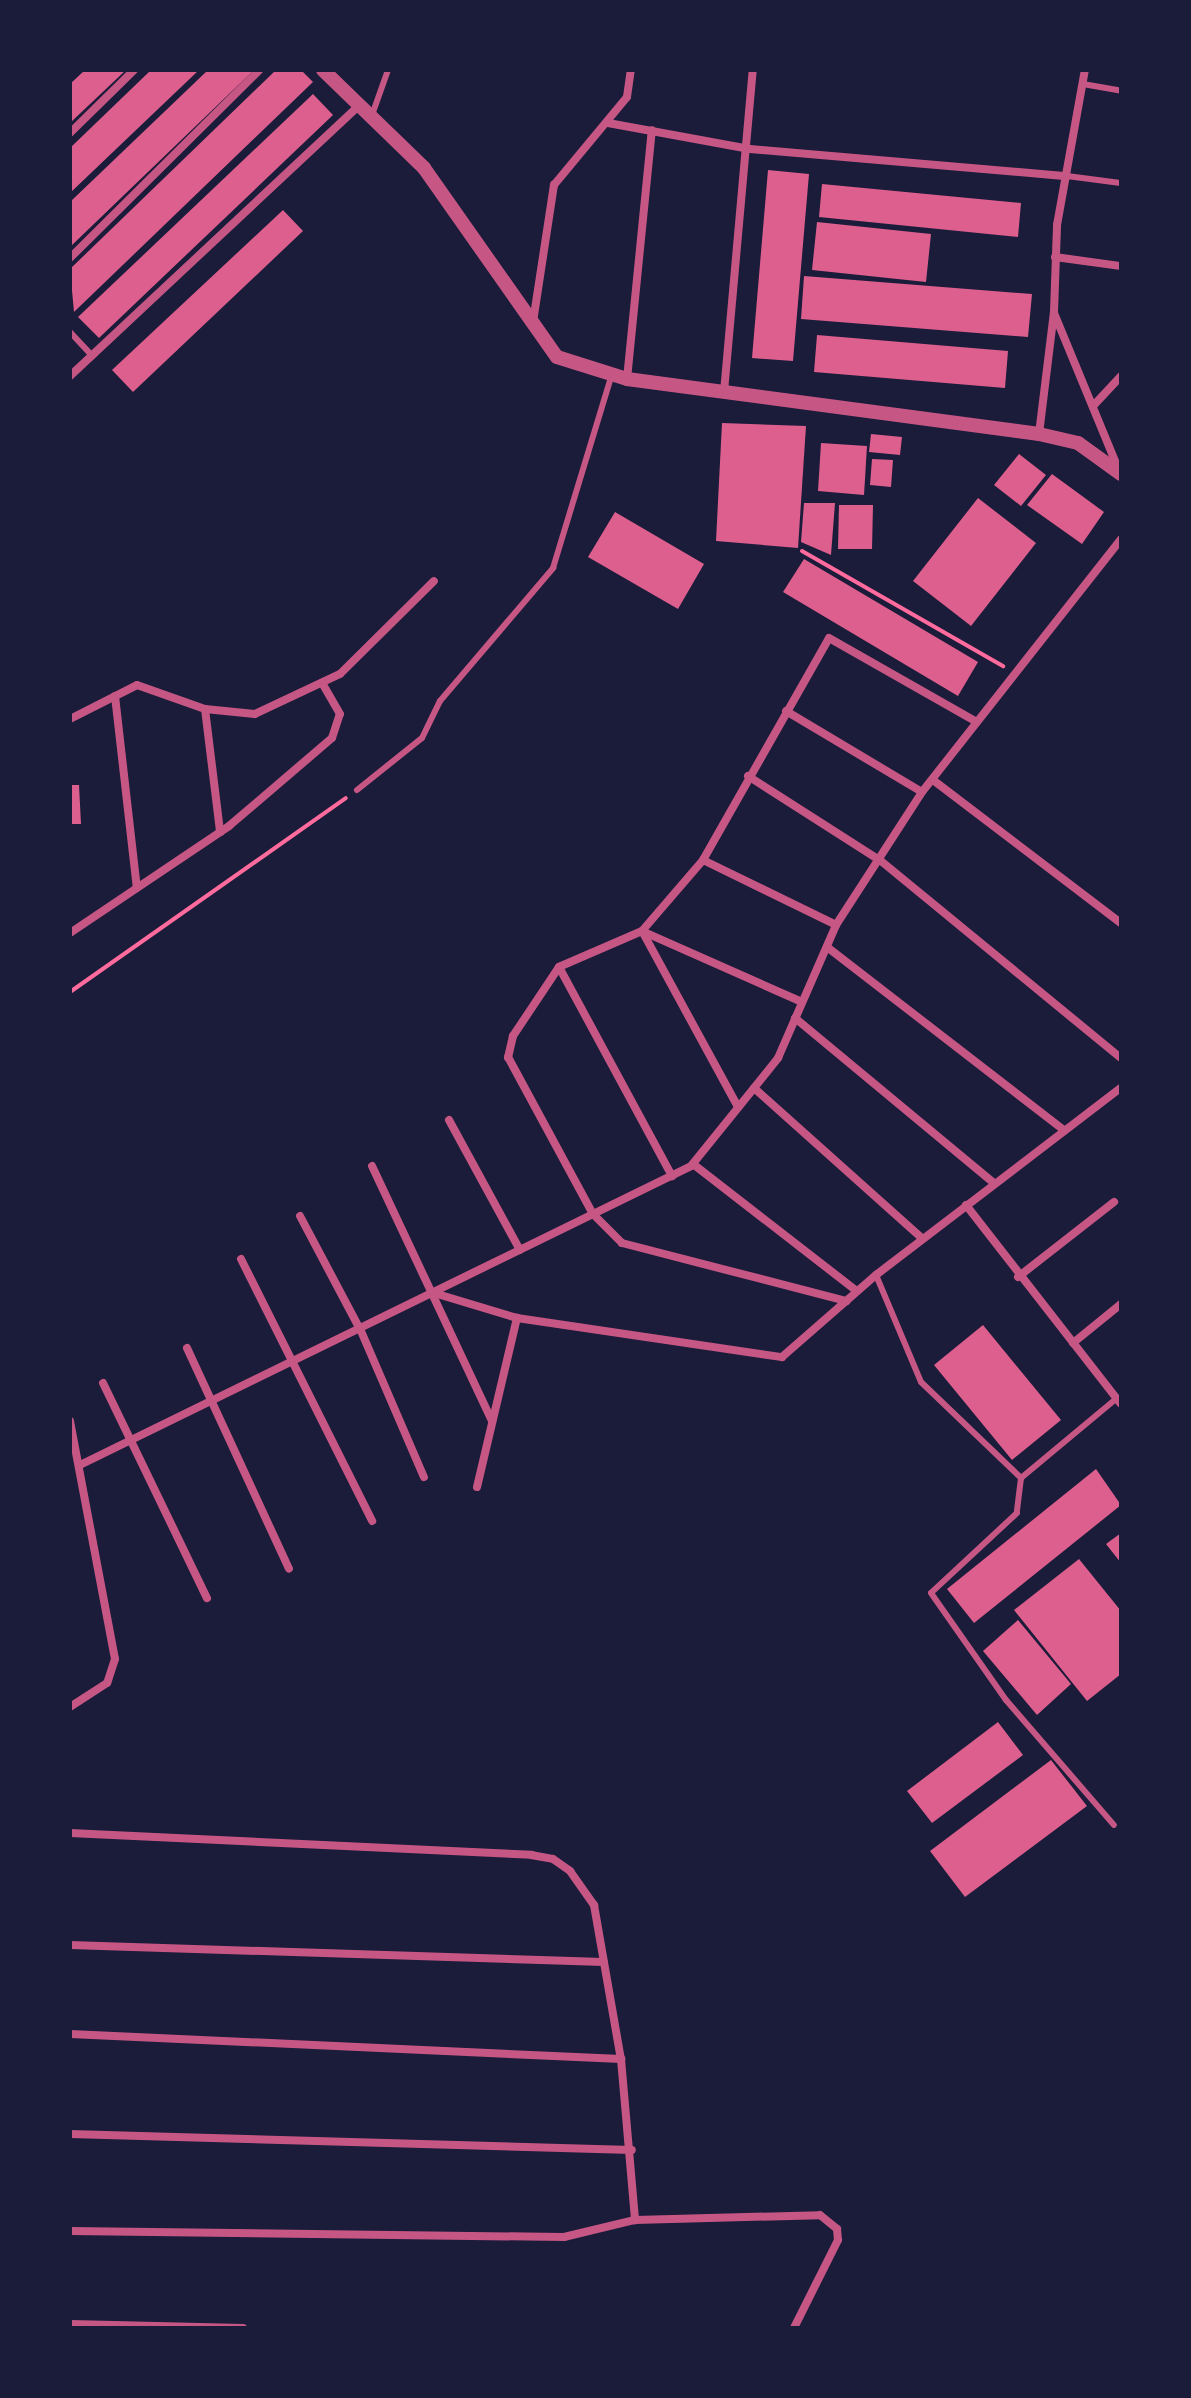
<!DOCTYPE html>
<style>
body{margin:0}
#map{position:relative;width:1191px;height:2398px;overflow:hidden;background:#1b1b3a;font-family:"Fira Sans",sans-serif}
div>[style]{position:absolute}
.building>*{inset:0;background:#dd5f8e}
.path>*{height:4px;margin:-2px;padding:0 2px;transform-origin:2px;border-radius:2px;background:#ff6b9d}
.service>*{height:6px;margin:-3px;padding:0 3px;transform-origin:3px;border-radius:3px;background:#c65784}
.minor>*{height:8px;margin:-4px;padding:0 4px;transform-origin:4px;border-radius:4px;background:#c65784}
.tertiary>*{height:14px;margin:-7px;padding:0 7px;transform-origin:7px;border-radius:7px;background:#c65784}
span{translate:-50% -50%;white-space:nowrap;text-align:center;line-height:1.15;-webkit-text-stroke:8px #1b1b3a;paint-order:stroke}
.frame{position:absolute;inset:0;border:72px solid #1b1b3a;pointer-events:none}
</style>
<div id="map">
<div class="building">
<i style="clip-path:polygon(85px 70px,126px 70px,70px 123px,70px 84px)"></i>
<i style="clip-path:polygon(151px 70px,199px 70px,70px 193px,70px 148px)"></i>
<i style="clip-path:polygon(208px 70px,254px 70px,70px 247px,70px 202px)"></i>
<i style="clip-path:polygon(276px 70px,301px 70px,313px 82px,74px 312px,70px 269px)"></i>
<i style="clip-path:polygon(313px 94px,333px 115px,99px 338px,78px 317px)"></i>
<i style="clip-path:polygon(768px 170px,809px 174px,793px 361px,752px 358px)"></i>
<i style="clip-path:polygon(822px 184px,1021px 203px,1018px 237px,819px 217px)"></i>
<i style="clip-path:polygon(283px 210px,303px 231px,133px 392px,112px 370px)"></i>
<i style="clip-path:polygon(817px 222px,931px 234px,926px 282px,812px 270px)"></i>
<i style="clip-path:polygon(804px 276px,1032px 294px,1028px 337px,801px 319px)"></i>
<i style="clip-path:polygon(817px 335px,1008px 351px,1005px 388px,814px 372px)"></i>
<i style="clip-path:polygon(722px 423px,806px 426px,798px 548px,716px 541px)"></i>
<i style="clip-path:polygon(871px 434px,902px 437px,900px 455px,869px 452px)"></i>
<i style="clip-path:polygon(821px 443px,867px 446px,864px 495px,818px 491px)"></i>
<i style="clip-path:polygon(1019px 454px,1046px 475px,1021px 506px,994px 485px)"></i>
<i style="clip-path:polygon(872px 459px,893px 460px,891px 487px,870px 485px)"></i>
<i style="clip-path:polygon(1052px 474px,1104px 512px,1082px 544px,1027px 505px)"></i>
<i style="clip-path:polygon(978px 498px,1036px 543px,971px 626px,913px 581px)"></i>
<i style="clip-path:polygon(804px 503px,835px 503px,831px 555px,801px 542px)"></i>
<i style="clip-path:polygon(839px 505px,873px 505px,872px 549px,838px 549px)"></i>
<i style="clip-path:polygon(615px 512px,704px 564px,678px 609px,588px 557px)"></i>
<i style="clip-path:polygon(804px 559px,978px 662px,958px 696px,783px 592px)"></i>
<i style="clip-path:polygon(70px 785px,79px 785px,81px 824px,70px 824px)"></i>
<i style="clip-path:polygon(983px 1325px,1061px 1420px,1012px 1460px,934px 1365px)"></i>
<i style="clip-path:polygon(1096px 1469px,1121px 1505px,974px 1623px,947px 1589px)"></i>
<i style="clip-path:polygon(1121px 1533px,1121px 1563px,1106px 1544px)"></i>
<i style="clip-path:polygon(1079px 1559px,1121px 1611px,1121px 1674px,1087px 1701px,1014px 1610px)"></i>
<i style="clip-path:polygon(1018px 1620px,1071px 1684px,1037px 1715px,983px 1651px)"></i>
<i style="clip-path:polygon(998px 1722px,1023px 1755px,932px 1823px,907px 1791px)"></i>
<i style="clip-path:polygon(1051px 1760px,1087px 1806px,965px 1897px,930px 1851px)"></i>
</div>
<div class="path">
<i style="left:802px;top:551px;width:232px;rotate:29.8deg"></i>
<i style="left:70px;top:992px;width:337px;rotate:-35.1deg"></i>
</div>
<div class="service">
<i style="left:1083px;top:84px;width:39px;rotate:10deg"></i>
<i style="left:372px;top:115px;width:48px;rotate:-70.4deg"></i>
<i style="left:1067px;top:176px;width:54px;rotate:7.4deg"></i>
<i style="left:70px;top:332px;width:33px;rotate:47deg"></i>
<i style="left:357px;top:790px;width:83px;rotate:-38.7deg"></i>
<i style="left:422px;top:738px;width:41px;rotate:-64.1deg"></i>
<i style="left:440px;top:701px;width:175px;rotate:-49.6deg"></i>
<i style="left:553px;top:568px;width:203px;rotate:-73.1deg"></i>
<i style="left:876px;top:1275px;width:116px;rotate:67.2deg"></i>
<i style="left:921px;top:1382px;width:139px;rotate:43.8deg"></i>
<i style="left:1021px;top:1478px;width:125px;rotate:-39.8deg"></i>
<i style="left:1021px;top:1478px;width:35px;rotate:97deg"></i>
<i style="left:1017px;top:1513px;width:117px;rotate:137.1deg"></i>
<i style="left:931px;top:1593px;width:131px;rotate:55deg"></i>
<i style="left:1006px;top:1700px;width:165px;rotate:49.2deg"></i>
</div>
<div class="minor">
<i style="left:608px;top:123px;width:144px;rotate:10.4deg"></i>
<i style="left:750px;top:149px;width:318px;rotate:4.9deg"></i>
<i style="left:70px;top:133px;width:90px;rotate:-44.5deg"></i>
<i style="left:1055px;top:257px;width:67px;rotate:7.8deg"></i>
<i style="left:70px;top:258px;width:267px;rotate:-44.8deg"></i>
<i style="left:1054px;top:313px;width:171px;rotate:67.6deg"></i>
<i style="left:533px;top:322px;width:139px;rotate:-81.3deg"></i>
<i style="left:554px;top:185px;width:114px;rotate:-50.3deg"></i>
<i style="left:627px;top:97px;width:27px;rotate:-82deg"></i>
<i style="left:70px;top:376px;width:393px;rotate:-43.1deg"></i>
<i style="left:627px;top:379px;width:250px;rotate:-84.3deg"></i>
<i style="left:724px;top:392px;width:323px;rotate:-84.9deg"></i>
<i style="left:1094px;top:405px;width:40px;rotate:-47deg"></i>
<i style="left:1039px;top:434px;width:123px;rotate:-83deg"></i>
<i style="left:1054px;top:312px;width:87px;rotate:-88deg"></i>
<i style="left:1057px;top:225px;width:158px;rotate:-79.8deg"></i>
<i style="left:115px;top:696px;width:193px;rotate:83.5deg"></i>
<i style="left:205px;top:709px;width:124px;rotate:83deg"></i>
<i style="left:786px;top:711px;width:158px;rotate:30.8deg"></i>
<i style="left:70px;top:719px;width:75px;rotate:-26.9deg"></i>
<i style="left:137px;top:685px;width:72px;rotate:19.4deg"></i>
<i style="left:205px;top:709px;width:50px;rotate:5.7deg"></i>
<i style="left:255px;top:714px;width:94px;rotate:-25.2deg"></i>
<i style="left:340px;top:674px;width:132px;rotate:-44.7deg"></i>
<i style="left:748px;top:776px;width:158px;rotate:32.6deg"></i>
<i style="left:881px;top:861px;width:310px;rotate:39.4deg"></i>
<i style="left:933px;top:780px;width:236px;rotate:37.3deg"></i>
<i style="left:703px;top:860px;width:148px;rotate:26deg"></i>
<i style="left:70px;top:933px;width:192px;rotate:-33.9deg"></i>
<i style="left:229px;top:826px;width:135px;rotate:-40.5deg"></i>
<i style="left:332px;top:738px;width:25px;rotate:-72deg"></i>
<i style="left:340px;top:714px;width:36px;rotate:-120deg"></i>
<i style="left:827px;top:947px;width:299px;rotate:37.7deg"></i>
<i style="left:559px;top:967px;width:238px;rotate:61.6deg"></i>
<i style="left:802px;top:1002px;width:175px;rotate:-156.1deg"></i>
<i style="left:642px;top:931px;width:90px;rotate:156.6deg"></i>
<i style="left:559px;top:967px;width:83px;rotate:123.7deg"></i>
<i style="left:513px;top:1036px;width:22px;rotate:103deg"></i>
<i style="left:508px;top:1057px;width:179px;rotate:61.6deg"></i>
<i style="left:593px;top:1214px;width:41px;rotate:45deg"></i>
<i style="left:622px;top:1243px;width:232px;rotate:14.5deg"></i>
<i style="left:795px;top:1018px;width:259px;rotate:39.7deg"></i>
<i style="left:754px;top:1088px;width:225px;rotate:41.8deg"></i>
<i style="left:738px;top:1107px;width:200px;rotate:-118.6deg"></i>
<i style="left:642px;top:931px;width:94px;rotate:-49.3deg"></i>
<i style="left:703px;top:860px;width:255px;rotate:-60.4deg"></i>
<i style="left:829px;top:638px;width:170px;rotate:29.6deg"></i>
<i style="left:449px;top:1120px;width:148px;rotate:61.4deg"></i>
<i style="left:693px;top:1164px;width:207px;rotate:37.8deg"></i>
<i style="left:372px;top:1166px;width:282px;rotate:64.8deg"></i>
<i style="left:966px;top:1205px;width:252px;rotate:52.1deg"></i>
<i style="left:300px;top:1216px;width:130px;rotate:62.1deg"></i>
<i style="left:361px;top:1331px;width:159px;rotate:66.7deg"></i>
<i style="left:241px;top:1259px;width:293px;rotate:63.4deg"></i>
<i style="left:1018px;top:1277px;width:122px;rotate:-38deg"></i>
<i style="left:434px;top:1293px;width:87px;rotate:16.8deg"></i>
<i style="left:517px;top:1318px;width:268px;rotate:8.4deg"></i>
<i style="left:782px;top:1357px;width:125px;rotate:-41.1deg"></i>
<i style="left:876px;top:1275px;width:308px;rotate:-37.4deg"></i>
<i style="left:1073px;top:1343px;width:62px;rotate:-39.1deg"></i>
<i style="left:187px;top:1348px;width:243px;rotate:65.2deg"></i>
<i style="left:103px;top:1383px;width:239px;rotate:64.2deg"></i>
<i style="left:70px;top:1421px;width:242px;rotate:79.3deg"></i>
<i style="left:115px;top:1659px;width:25px;rotate:108deg"></i>
<i style="left:107px;top:1683px;width:44px;rotate:147deg"></i>
<i style="left:82px;top:1464px;width:678px;rotate:-26.07deg"></i>
<i style="left:691px;top:1166px;width:139px;rotate:-51.1deg"></i>
<i style="left:778px;top:1058px;width:145px;rotate:-66.4deg"></i>
<i style="left:836px;top:925px;width:158px;rotate:-57.1deg"></i>
<i style="left:922px;top:792px;width:322px;rotate:-51.8deg"></i>
<i style="left:477px;top:1487px;width:174px;rotate:-76.7deg"></i>
<i style="left:70px;top:1833px;width:462px;rotate:2.7deg"></i>
<i style="left:531px;top:1855px;width:22px;rotate:10deg"></i>
<i style="left:553px;top:1859px;width:21px;rotate:35deg"></i>
<i style="left:570px;top:1871px;width:42px;rotate:54.8deg"></i>
<i style="left:594px;top:1905px;width:156px;rotate:80.1deg"></i>
<i style="left:621px;top:2059px;width:162px;rotate:85deg"></i>
<i style="left:70px;top:1945px;width:534px;rotate:1.82deg"></i>
<i style="left:70px;top:2034px;width:552px;rotate:2.6deg"></i>
<i style="left:70px;top:2134px;width:562px;rotate:1.63deg"></i>
<i style="left:70px;top:2231px;width:494px;rotate:0.7deg"></i>
<i style="left:564px;top:2237px;width:73px;rotate:-13.5deg"></i>
<i style="left:635px;top:2220px;width:185px;rotate:-1.5deg"></i>
<i style="left:820px;top:2215px;width:22px;rotate:39deg"></i>
<i style="left:837px;top:2229px;width:11px;rotate:85deg"></i>
<i style="left:838px;top:2240px;width:98px;rotate:116.6deg"></i>
<i style="left:70px;top:2324px;width:173px;rotate:1.3deg"></i>
</div>
<div class="tertiary">
<i style="left:323px;top:70px;width:141px;rotate:44.1deg"></i>
<i style="left:424px;top:168px;width:231px;rotate:54.9deg"></i>
<i style="left:557px;top:357px;width:73px;rotate:17.4deg"></i>
<i style="left:627px;top:379px;width:416px;rotate:7.6deg"></i>
<i style="left:1039px;top:434px;width:40px;rotate:13deg"></i>
<i style="left:1078px;top:443px;width:53px;rotate:35.8deg"></i>
</div>
<div class="frame"></div>
</div>
